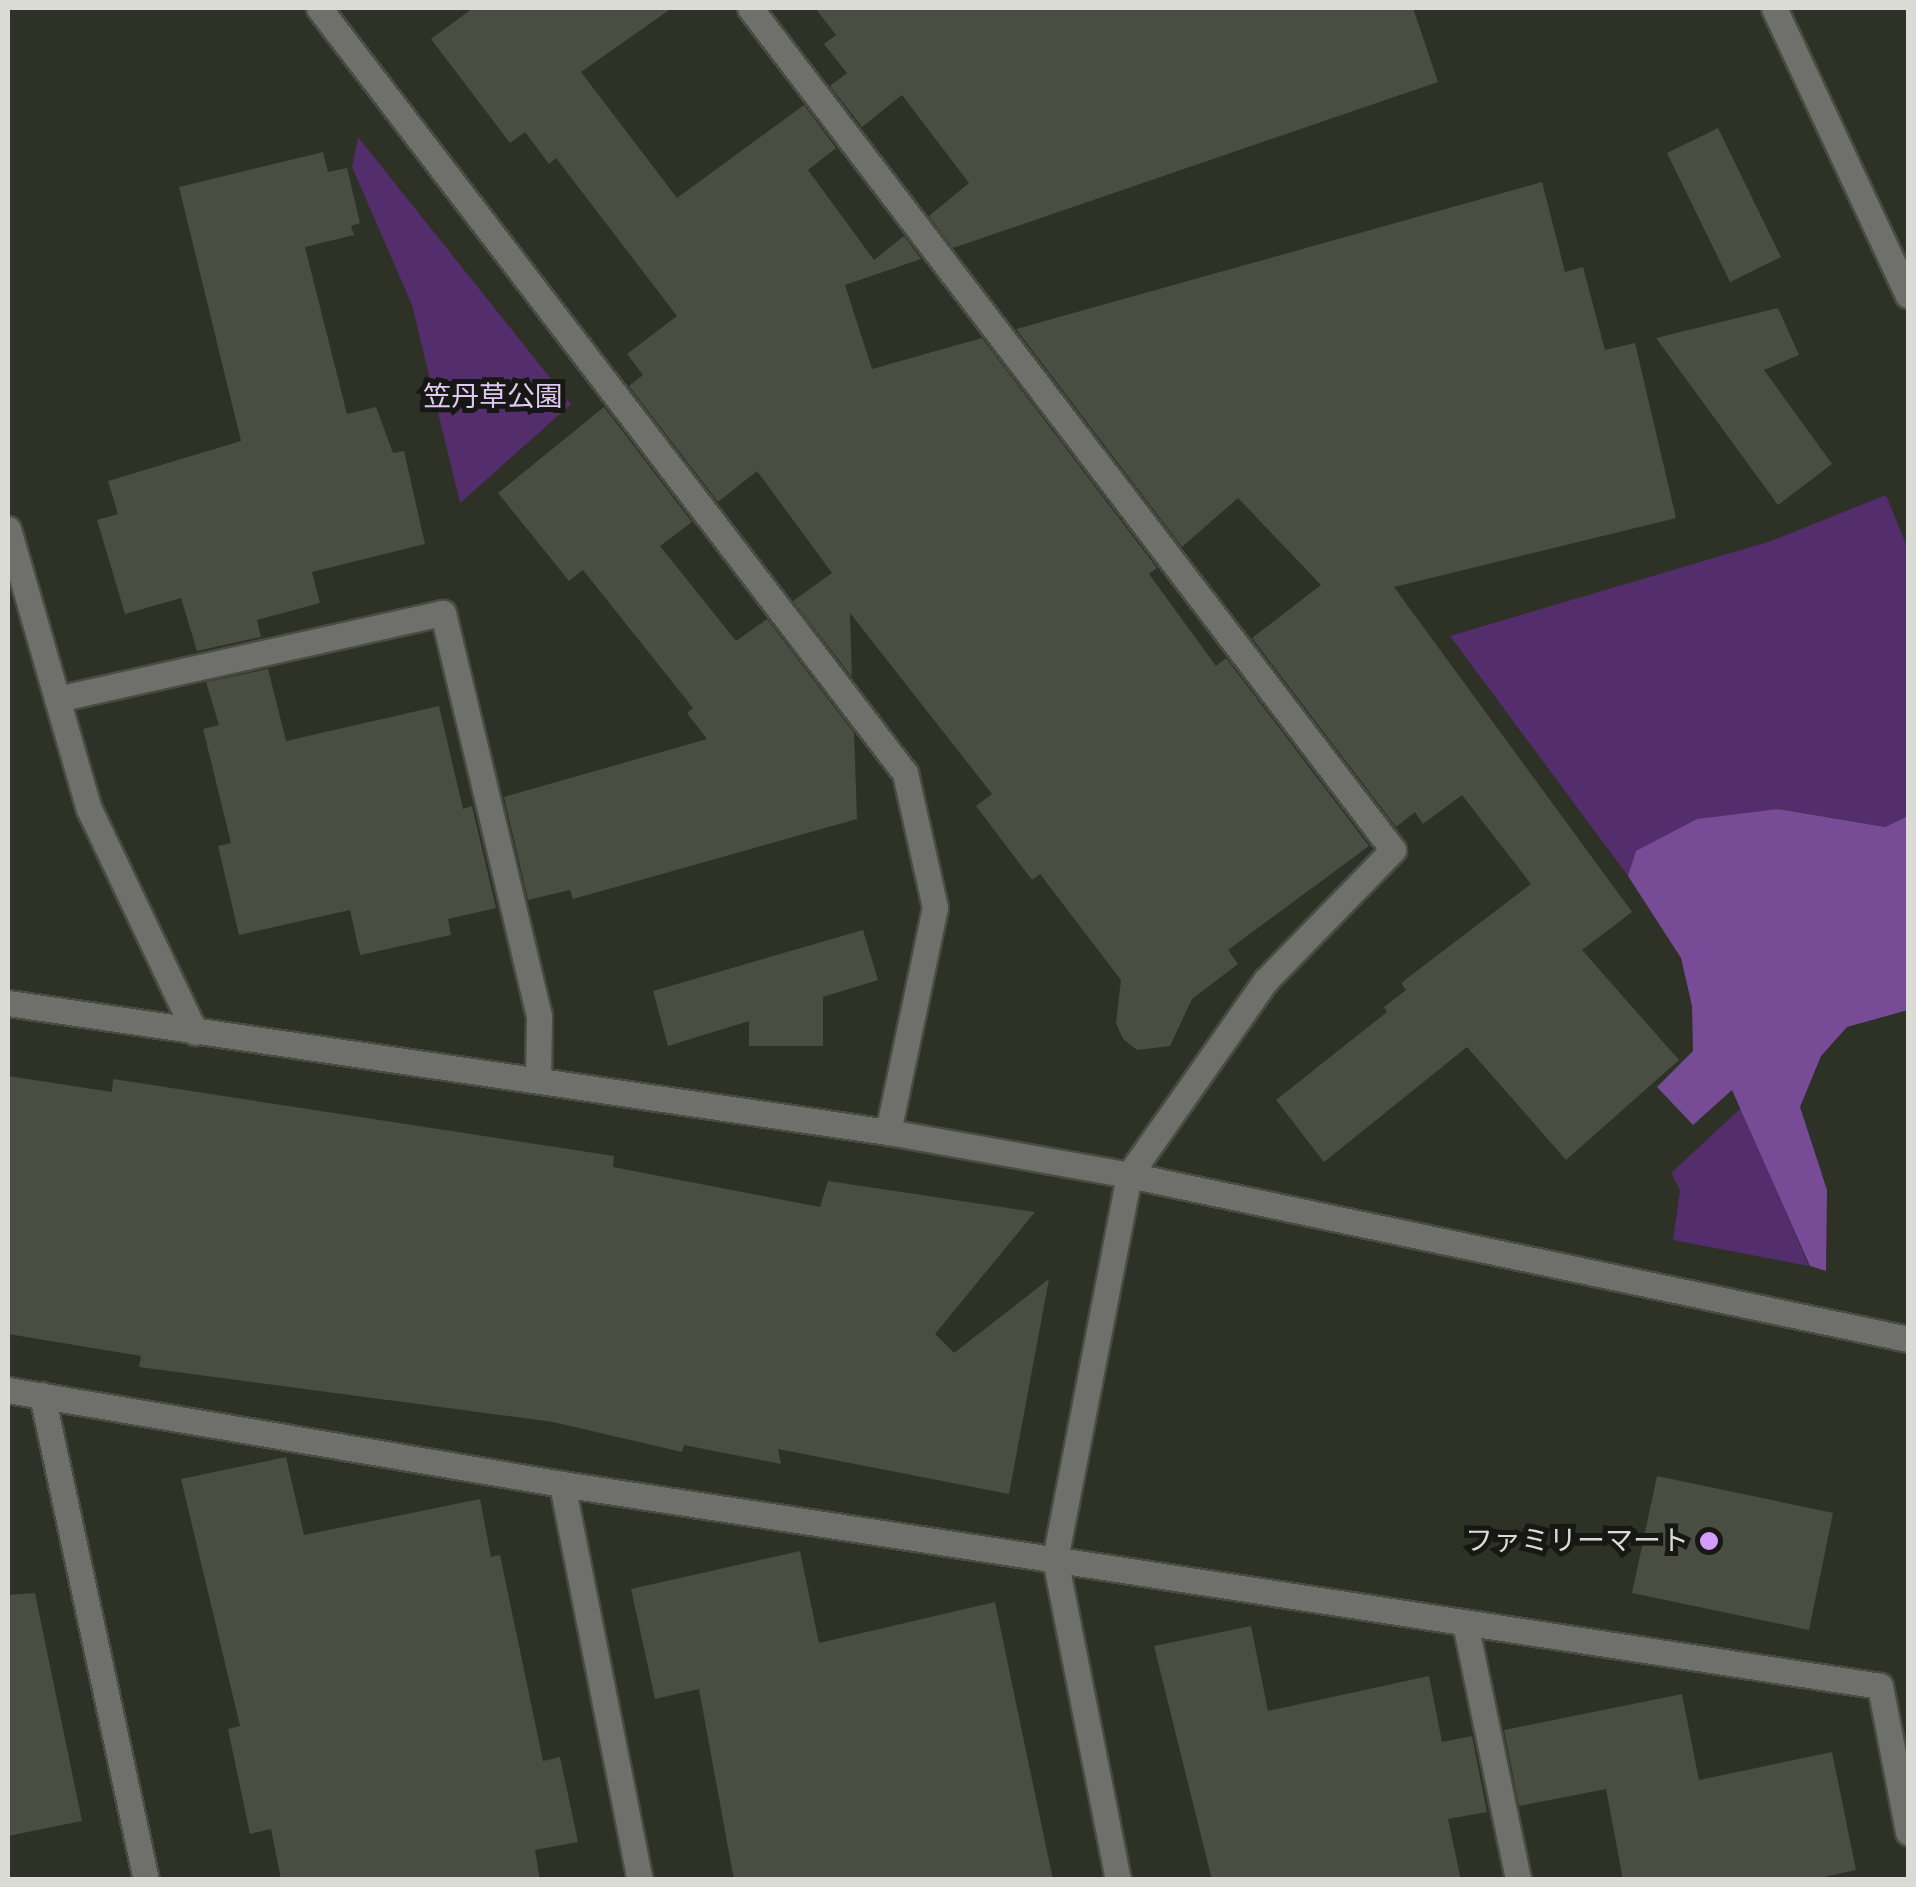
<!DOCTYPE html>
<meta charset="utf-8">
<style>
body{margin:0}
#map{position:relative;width:1916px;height:1887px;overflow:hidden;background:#2e3126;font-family:"DejaVu Sans","Noto Sans JP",sans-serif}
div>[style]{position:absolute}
.green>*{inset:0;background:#532d6c}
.forest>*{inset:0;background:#774b95}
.building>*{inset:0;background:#4a4d41}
.roads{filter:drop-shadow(2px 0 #494c42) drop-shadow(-2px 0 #494c42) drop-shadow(0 2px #494c42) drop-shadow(0 -2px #494c42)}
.minor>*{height:25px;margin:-12.5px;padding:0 12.5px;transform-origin:12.5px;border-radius:12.5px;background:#6f706b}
.dots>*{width:28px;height:28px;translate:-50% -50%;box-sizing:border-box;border:5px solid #171813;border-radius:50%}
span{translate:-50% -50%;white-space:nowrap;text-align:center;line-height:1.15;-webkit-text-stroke:10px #171813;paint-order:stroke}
.park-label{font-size:28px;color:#dfc8f2}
.poi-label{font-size:28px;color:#d9dbd4}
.right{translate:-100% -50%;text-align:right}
.frame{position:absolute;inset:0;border:10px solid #d9dbd4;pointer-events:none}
</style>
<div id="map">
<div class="green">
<i style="clip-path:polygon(358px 137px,571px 404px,460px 503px,412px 305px,352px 167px)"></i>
<i style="clip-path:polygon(1886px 495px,1908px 549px,1908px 816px,1885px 827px,1778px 809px,1637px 851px,1628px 876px,1450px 636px,1771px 541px)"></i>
<i style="clip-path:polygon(1741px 1108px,1809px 1266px,1673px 1240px,1680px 1190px,1671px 1173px)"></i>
</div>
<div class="forest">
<i style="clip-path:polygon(1778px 809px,1885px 827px,1908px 816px,1908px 1010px,1847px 1027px,1821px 1056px,1800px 1107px,1827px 1190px,1826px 1271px,1810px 1266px,1732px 1090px,1693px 1125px,1657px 1087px,1693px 1051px,1692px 1006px,1681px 958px,1628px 876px,1636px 851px,1697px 819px)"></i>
</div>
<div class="building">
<i style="clip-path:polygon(473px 8px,672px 8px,581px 72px,677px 198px,804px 105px,836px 148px,808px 170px,874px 260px,904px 236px,921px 259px,845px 285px,872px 369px,982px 338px,1157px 568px,1149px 574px,1216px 666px,1226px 658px,1369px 846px,1228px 950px,1238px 964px,1192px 999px,1170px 1046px,1137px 1050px,1123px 1039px,1116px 1023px,1121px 980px,1040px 874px,1032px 880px,976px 806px,992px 794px,850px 613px,852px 677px,793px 601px,832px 573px,757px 471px,718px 502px,629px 386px,643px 375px,627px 354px,677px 316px,556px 158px,549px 164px,525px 132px,510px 143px,431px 39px)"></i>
<i style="clip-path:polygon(815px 8px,1413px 8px,1438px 82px,953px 248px,929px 216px,969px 183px,902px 95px,862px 127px,830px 86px,847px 73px,824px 44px,836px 35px)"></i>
<i style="clip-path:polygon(1718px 128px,1781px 257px,1730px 282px,1667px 153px)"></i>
<i style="clip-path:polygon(323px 152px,328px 172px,347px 168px,360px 223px,351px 226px,354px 235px,305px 247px,347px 414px,376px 407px,393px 453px,404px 451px,425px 544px,312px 572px,320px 603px,257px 620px,261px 637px,197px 651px,181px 598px,125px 614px,97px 520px,118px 514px,108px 481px,241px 441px,179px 187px)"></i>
<i style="clip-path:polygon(1542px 182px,1565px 272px,1583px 267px,1605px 350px,1635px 343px,1676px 518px,1394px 587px,1632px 912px,1582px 950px,1679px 1060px,1566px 1160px,1467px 1047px,1324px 1162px,1276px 1100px,1387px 1012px,1384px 1007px,1406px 990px,1401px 983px,1531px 884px,1462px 795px,1423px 824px,1415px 812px,1396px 827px,1252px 638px,1321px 585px,1238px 498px,1182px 547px,1016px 329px)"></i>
<i style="clip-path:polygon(1778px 308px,1799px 355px,1764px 370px,1832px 464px,1778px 505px,1656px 338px)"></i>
<i style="clip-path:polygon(604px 407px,692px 522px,660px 546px,736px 641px,767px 619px,854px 733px,857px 819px,573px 899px,570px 890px,528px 900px,504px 797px,707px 739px,687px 713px,693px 708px,583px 570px,569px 581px,498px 493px)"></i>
<i style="clip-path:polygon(268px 669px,286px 741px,439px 706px,463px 809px,472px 806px,496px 908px,448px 919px,451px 935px,360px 955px,350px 910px,239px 935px,218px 846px,231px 843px,203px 729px,219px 725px,206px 682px)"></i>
<i style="clip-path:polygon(863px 930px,878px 980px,823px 997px,823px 1046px,749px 1046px,749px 1021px,668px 1046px,653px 991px)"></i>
<i style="clip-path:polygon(8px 1076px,112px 1092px,113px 1079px,614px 1156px,613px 1167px,820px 1207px,828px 1181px,1035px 1212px,935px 1334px,954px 1353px,1049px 1279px,1009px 1494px,778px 1449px,781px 1464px,684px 1445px,682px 1452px,553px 1422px,139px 1367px,141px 1356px,8px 1334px)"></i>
<i style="clip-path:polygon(286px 1457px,304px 1535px,480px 1499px,491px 1557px,500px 1555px,543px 1761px,560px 1757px,578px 1842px,535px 1850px,540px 1880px,281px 1880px,271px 1829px,250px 1834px,228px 1729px,240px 1726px,181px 1479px)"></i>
<i style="clip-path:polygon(1657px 1476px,1833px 1513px,1809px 1630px,1632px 1593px)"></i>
<i style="clip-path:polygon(800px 1551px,819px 1643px,995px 1602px,1053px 1880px,734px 1880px,699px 1689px,655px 1699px,631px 1589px)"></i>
<i style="clip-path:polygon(35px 1593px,82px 1821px,8px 1836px,8px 1595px)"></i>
<i style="clip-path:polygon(1251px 1626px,1268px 1711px,1429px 1676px,1442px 1742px,1472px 1736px,1487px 1812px,1448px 1819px,1461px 1880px,1212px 1880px,1154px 1646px)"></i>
<i style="clip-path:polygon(1682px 1694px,1699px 1780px,1832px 1752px,1856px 1870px,1811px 1880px,1623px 1880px,1606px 1789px,1519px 1806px,1504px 1730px)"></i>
</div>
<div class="roads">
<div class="minor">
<i style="left:319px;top:8px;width:964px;rotate:52.55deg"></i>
<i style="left:905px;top:773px;width:137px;rotate:77.4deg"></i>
<i style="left:935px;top:907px;width:230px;rotate:101.8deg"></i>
<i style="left:750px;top:8px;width:1059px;rotate:52.63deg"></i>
<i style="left:1393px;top:850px;width:182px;rotate:134.3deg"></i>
<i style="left:1266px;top:980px;width:238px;rotate:125.1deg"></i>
<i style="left:1129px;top:1175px;width:391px;rotate:100.9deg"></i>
<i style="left:1055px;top:1559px;width:327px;rotate:78.9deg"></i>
<i style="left:1774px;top:8px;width:317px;rotate:65deg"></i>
<i style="left:8px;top:529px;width:291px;rotate:73.9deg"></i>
<i style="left:89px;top:809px;width:247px;rotate:64.6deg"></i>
<i style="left:57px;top:699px;width:395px;rotate:-12.6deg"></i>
<i style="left:443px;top:613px;width:414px;rotate:76.6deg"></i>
<i style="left:539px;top:1016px;width:62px;rotate:90.9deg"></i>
<i style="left:8px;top:1003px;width:889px;rotate:8.34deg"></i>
<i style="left:888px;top:1132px;width:245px;rotate:10.1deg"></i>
<i style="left:1129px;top:1175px;width:796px;rotate:11.89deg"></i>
<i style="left:8px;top:1390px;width:562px;rotate:9.63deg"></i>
<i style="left:562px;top:1484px;width:1333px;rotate:8.71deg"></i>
<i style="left:1880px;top:1686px;width:149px;rotate:79.1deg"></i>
<i style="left:42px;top:1395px;width:496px;rotate:77.9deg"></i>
<i style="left:562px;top:1484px;width:404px;rotate:78.9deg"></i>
<i style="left:1465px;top:1623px;width:262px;rotate:78.3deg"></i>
</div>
</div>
<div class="dots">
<i style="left:1709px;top:1541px;background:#d39cfc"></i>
</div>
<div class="park-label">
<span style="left:493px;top:397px">笠丹草公園</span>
</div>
<div class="poi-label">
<span class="right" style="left:1689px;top:1541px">ファミリーマート</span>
</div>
<div class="frame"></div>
</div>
